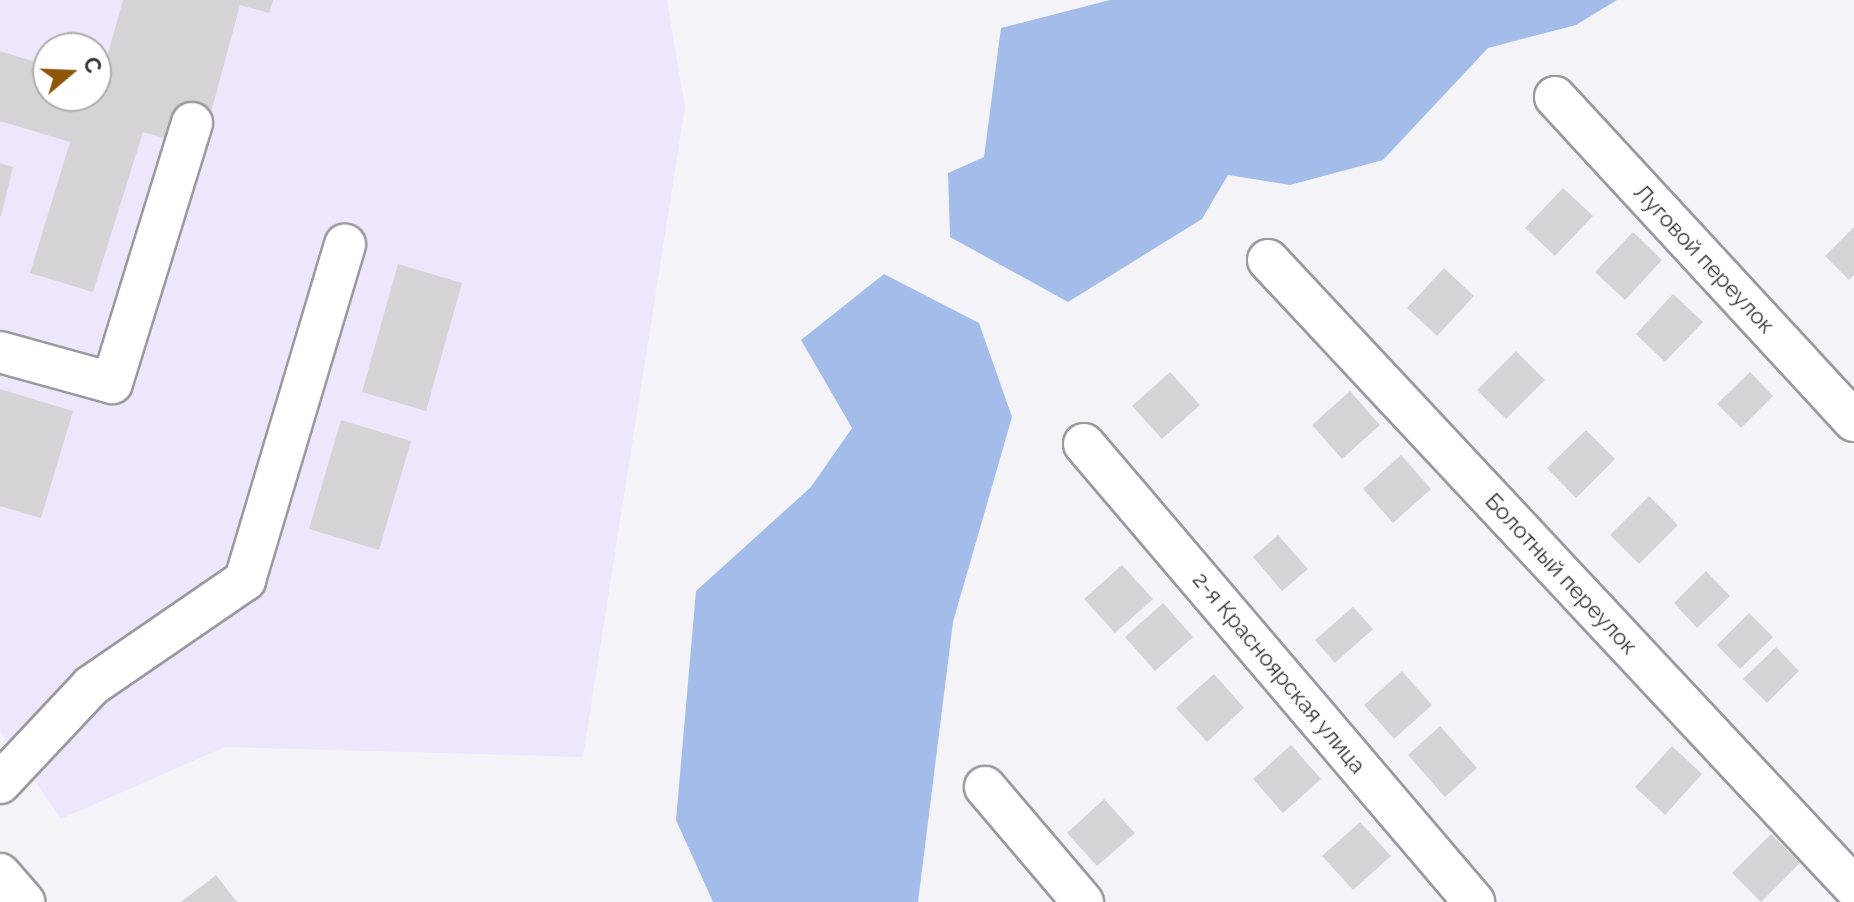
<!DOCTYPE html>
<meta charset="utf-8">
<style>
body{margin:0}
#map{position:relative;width:1854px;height:902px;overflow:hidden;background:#f4f4f8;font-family:Raleway,sans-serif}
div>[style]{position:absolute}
.industrial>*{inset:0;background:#eee6fc}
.water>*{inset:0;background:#a3bce9}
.building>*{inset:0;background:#d6d3d6}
.roads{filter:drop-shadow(2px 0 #9a9a9e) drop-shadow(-2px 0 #9a9a9e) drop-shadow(0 2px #9a9a9e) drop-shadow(0 -2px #9a9a9e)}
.minor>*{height:40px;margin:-20px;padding:0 20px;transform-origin:20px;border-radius:20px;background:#fff}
span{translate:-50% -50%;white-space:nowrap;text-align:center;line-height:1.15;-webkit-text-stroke:7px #fff;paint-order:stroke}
.street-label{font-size:22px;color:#333334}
.north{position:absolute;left:32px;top:32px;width:80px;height:80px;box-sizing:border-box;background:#fff;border:2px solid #adadae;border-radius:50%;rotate:71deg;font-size:22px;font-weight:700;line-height:32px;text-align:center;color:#333334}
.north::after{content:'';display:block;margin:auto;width:28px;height:36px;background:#8c5608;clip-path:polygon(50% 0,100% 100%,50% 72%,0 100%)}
</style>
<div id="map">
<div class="industrial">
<i style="clip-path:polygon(evenodd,0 0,667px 0,685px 107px,583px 757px,225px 747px,61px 819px,0 731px,0 0,48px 48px,96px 48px,96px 96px,48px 96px,48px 48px)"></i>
</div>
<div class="water">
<i style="clip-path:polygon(1110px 0,1617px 0,1576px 25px,1488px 48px,1383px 160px,1290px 185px,1228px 175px,1202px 219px,1068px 302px,950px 237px,948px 173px,984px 157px,1001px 28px)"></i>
<i style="clip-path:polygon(884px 274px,979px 323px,1012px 417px,953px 622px,918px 902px,713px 902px,676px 820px,696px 591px,811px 487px,852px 428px,801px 340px)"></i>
</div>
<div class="building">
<i style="clip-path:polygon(123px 0,273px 0,269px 13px,240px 5px,212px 109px,186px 102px,175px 141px,143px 132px,93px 292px,30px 273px,70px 142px,0 121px,0 51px,48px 66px,48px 96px,96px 96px)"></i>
<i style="clip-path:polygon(0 163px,13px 167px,1px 216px,0 216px)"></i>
<i style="clip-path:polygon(1563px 188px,1593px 216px,1555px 256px,1525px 228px)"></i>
<i style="clip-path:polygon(1854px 227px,1854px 275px,1849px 280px,1825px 256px)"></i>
<i style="clip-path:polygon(1633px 232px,1662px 260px,1625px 300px,1595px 272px)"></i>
<i style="clip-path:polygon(398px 264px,462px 283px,426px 411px,362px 392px)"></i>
<i style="clip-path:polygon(1444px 268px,1474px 296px,1437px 336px,1407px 308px)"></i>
<i style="clip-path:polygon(1673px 294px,1703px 322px,1665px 362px,1636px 334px)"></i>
<i style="clip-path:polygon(1516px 351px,1545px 380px,1506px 419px,1477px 390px)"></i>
<i style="clip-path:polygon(1170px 372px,1200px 405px,1162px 439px,1132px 406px)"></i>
<i style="clip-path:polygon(1750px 372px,1773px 396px,1741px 428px,1717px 404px)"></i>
<i style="clip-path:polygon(0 389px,73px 411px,41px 518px,0 506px)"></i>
<i style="clip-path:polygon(1350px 391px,1380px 425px,1342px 459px,1312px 425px)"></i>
<i style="clip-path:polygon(341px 420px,411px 441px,379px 550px,309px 529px)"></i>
<i style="clip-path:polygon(1586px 430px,1615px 459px,1576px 498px,1547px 468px)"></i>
<i style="clip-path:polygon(1401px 455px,1431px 489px,1393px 523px,1363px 489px)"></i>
<i style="clip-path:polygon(1649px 496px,1678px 525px,1639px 564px,1610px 535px)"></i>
<i style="clip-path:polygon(1278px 535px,1308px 569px,1282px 591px,1253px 557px)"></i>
<i style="clip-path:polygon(1122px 565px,1153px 599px,1115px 633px,1084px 599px)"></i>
<i style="clip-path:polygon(1706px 571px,1730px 596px,1697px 628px,1674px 603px)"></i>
<i style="clip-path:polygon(1163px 603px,1193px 637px,1155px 671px,1125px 637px)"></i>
<i style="clip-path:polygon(1353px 607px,1373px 629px,1335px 663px,1315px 640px)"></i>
<i style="clip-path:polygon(1749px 613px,1773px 637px,1740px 669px,1717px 645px)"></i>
<i style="clip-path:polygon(1776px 647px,1799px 671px,1767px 703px,1743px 679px)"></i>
<i style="clip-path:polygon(1402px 671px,1432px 705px,1394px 739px,1364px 705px)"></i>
<i style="clip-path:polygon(1214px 674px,1244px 708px,1207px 742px,1176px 708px)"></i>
<i style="clip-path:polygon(1440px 726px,1477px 768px,1445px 797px,1408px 755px)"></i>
<i style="clip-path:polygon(1291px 745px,1321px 779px,1283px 813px,1253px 779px)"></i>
<i style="clip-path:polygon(1672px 746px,1702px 774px,1665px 815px,1635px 787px)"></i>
<i style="clip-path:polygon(1104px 799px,1135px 833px,1097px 866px,1067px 833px)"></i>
<i style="clip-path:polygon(1360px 822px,1391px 856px,1353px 890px,1322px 856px)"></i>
<i style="clip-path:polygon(1771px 834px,1800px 863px,1761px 902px,1732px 873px)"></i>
<i style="clip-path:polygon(216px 875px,237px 902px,181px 902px)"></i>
</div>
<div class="roads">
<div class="minor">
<i style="left:1555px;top:97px;width:441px;rotate:47.3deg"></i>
<i style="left:1268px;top:260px;width:858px;rotate:46.94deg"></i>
<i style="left:0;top:352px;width:116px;rotate:15.5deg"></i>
<i style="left:112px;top:383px;width:272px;rotate:-72.9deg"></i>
<i style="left:1084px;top:444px;width:602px;rotate:49.58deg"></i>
<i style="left:0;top:783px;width:133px;rotate:-46.8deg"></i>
<i style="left:91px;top:686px;width:187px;rotate:-34.5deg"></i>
<i style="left:245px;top:580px;width:350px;rotate:-73.4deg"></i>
<i style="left:985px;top:787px;width:151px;rotate:49.6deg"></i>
<i style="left:0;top:874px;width:37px;rotate:49deg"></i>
</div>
</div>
<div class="street-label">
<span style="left:1704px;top:259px;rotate:47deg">Луговой переулок</span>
<span style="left:1561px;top:574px;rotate:47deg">Болотный переулок</span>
<span style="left:1279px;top:673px;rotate:50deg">2-я Красноярская улица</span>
</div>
<div class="north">С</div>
</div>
